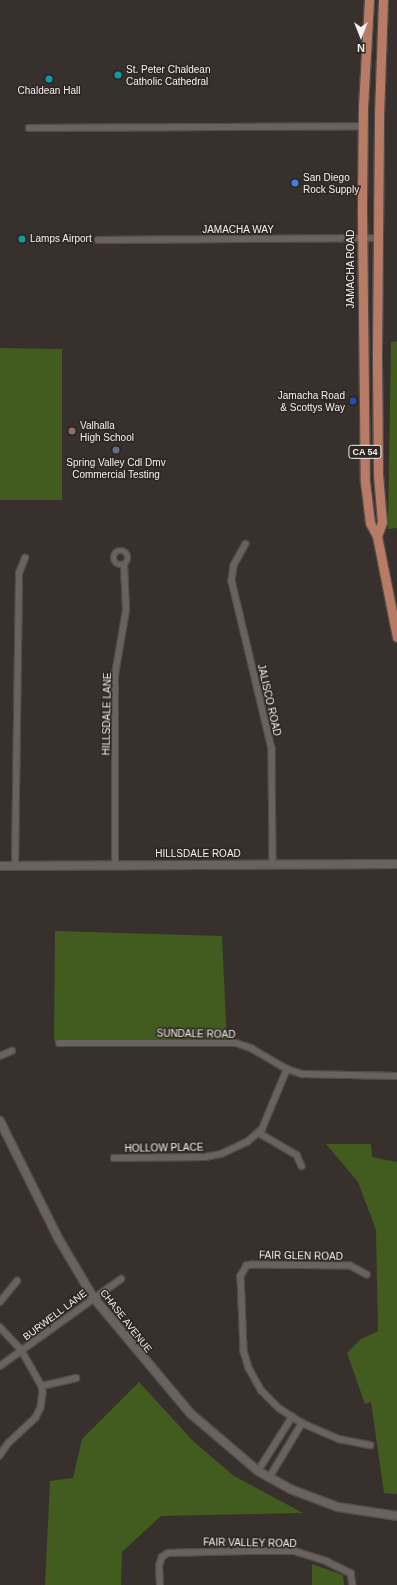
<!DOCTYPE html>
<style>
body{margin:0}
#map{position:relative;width:397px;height:1585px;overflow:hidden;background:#37302d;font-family:Helvetica,sans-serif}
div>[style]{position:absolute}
.green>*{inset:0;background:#425b1f}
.roads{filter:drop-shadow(1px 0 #534c49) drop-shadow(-1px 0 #534c49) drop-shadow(0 1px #534c49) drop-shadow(0 -1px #534c49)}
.street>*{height:5.5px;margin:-2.75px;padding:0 2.75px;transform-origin:2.75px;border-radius:2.75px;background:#6a625e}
.street>.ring{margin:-2.75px;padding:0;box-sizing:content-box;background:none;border:5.5px solid #6a625e;border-radius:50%}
.secondary>*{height:8px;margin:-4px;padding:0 4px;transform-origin:4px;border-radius:4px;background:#6a625e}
.primary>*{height:9px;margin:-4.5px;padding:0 4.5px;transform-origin:4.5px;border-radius:4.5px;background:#b87c66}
.dots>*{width:11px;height:11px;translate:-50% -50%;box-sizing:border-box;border:2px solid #2d2623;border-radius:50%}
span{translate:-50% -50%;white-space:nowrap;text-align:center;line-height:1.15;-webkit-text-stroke:3px #2d2623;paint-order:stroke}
.shield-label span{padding:1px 3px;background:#2d2623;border:1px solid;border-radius:3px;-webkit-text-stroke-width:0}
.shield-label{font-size:9px;color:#f6f1ef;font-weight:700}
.poi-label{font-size:10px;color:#f6f1ef}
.left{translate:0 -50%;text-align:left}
.right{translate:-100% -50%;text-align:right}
.street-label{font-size:10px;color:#f6f1ef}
.north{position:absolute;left:341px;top:16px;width:40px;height:40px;-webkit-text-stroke:3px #2d2623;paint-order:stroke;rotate:180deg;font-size:11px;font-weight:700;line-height:16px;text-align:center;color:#f6f1ef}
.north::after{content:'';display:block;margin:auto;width:14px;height:18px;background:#f6f1ef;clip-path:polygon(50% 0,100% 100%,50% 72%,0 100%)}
</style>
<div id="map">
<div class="green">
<i style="clip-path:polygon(397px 341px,397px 528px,388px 529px,391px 342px)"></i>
<i style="clip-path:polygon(0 348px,62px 349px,62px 500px,0 500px)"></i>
<i style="clip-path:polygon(55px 931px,222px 936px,227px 1042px,54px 1042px)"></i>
<i style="clip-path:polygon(326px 1144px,371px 1144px,372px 1157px,397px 1162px,397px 1494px,384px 1493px,371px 1402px,365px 1404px,347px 1353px,361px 1339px,378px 1331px,376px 1230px,358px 1182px)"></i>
<i style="clip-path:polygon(139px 1382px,193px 1441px,234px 1476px,303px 1513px,161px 1516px,122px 1552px,121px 1585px,45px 1585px,50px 1481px,73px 1478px,82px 1439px)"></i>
<i style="clip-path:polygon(312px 1564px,343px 1575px,344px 1585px,312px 1585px)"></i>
</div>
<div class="roads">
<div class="street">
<i style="left:29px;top:128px;width:334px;rotate:-0.3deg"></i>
<i style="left:98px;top:240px;width:280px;rotate:-0.4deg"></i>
<i style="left:246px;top:544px;width:25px;rotate:119deg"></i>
<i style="left:234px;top:566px;width:15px;rotate:98deg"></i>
<i style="left:232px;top:581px;width:173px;rotate:76.6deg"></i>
<i style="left:272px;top:749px;width:115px;rotate:89.5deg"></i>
<i class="ring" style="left:114px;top:551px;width:8.5px;height:8.5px"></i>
<i style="left:15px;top:865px;width:292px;rotate:-89.2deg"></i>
<i style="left:19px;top:573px;width:16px;rotate:-68deg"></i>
<i style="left:115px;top:865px;width:190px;rotate:-90deg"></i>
<i style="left:115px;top:675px;width:66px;rotate:-80.4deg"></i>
<i style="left:126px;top:610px;width:45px;rotate:-92.5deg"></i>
<i style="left:59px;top:1043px;width:177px"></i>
<i style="left:236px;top:1043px;width:16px;rotate:18deg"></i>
<i style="left:251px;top:1048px;width:42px;rotate:30.3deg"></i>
<i style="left:287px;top:1069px;width:16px;rotate:18deg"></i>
<i style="left:302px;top:1074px;width:95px;rotate:1.2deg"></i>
<i style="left:0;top:1056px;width:13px;rotate:-23deg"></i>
<i style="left:259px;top:1133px;width:44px;rotate:30.1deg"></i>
<i style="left:297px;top:1155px;width:12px;rotate:66deg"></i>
<i style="left:114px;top:1158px;width:91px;rotate:-0.6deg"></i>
<i style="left:205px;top:1157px;width:16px;rotate:-11deg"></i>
<i style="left:221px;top:1154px;width:29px;rotate:-25deg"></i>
<i style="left:247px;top:1142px;width:20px;rotate:-41deg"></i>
<i style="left:262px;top:1129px;width:65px;rotate:-67.4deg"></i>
<i style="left:367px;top:1275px;width:19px;rotate:-152deg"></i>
<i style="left:350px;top:1266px;width:98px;rotate:-179.4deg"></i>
<i style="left:252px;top:1265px;width:5px;rotate:169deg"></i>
<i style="left:247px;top:1266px;width:12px;rotate:121deg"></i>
<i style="left:241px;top:1276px;width:75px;rotate:87.7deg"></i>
<i style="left:244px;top:1351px;width:18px;rotate:74deg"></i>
<i style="left:249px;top:1368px;width:26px;rotate:61deg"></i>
<i style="left:262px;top:1391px;width:24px;rotate:45deg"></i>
<i style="left:279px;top:1408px;width:27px;rotate:33deg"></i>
<i style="left:302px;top:1423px;width:40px;rotate:23.4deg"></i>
<i style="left:339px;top:1439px;width:32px;rotate:11deg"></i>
<i style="left:0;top:1302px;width:27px;rotate:-51deg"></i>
<i style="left:0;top:1327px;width:33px;rotate:47deg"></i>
<i style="left:22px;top:1351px;width:40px;rotate:60.3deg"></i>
<i style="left:42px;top:1386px;width:7px;rotate:82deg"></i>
<i style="left:43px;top:1393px;width:15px;rotate:98deg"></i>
<i style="left:41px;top:1408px;width:11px;rotate:117deg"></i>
<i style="left:36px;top:1418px;width:37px;rotate:137deg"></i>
<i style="left:9px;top:1443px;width:16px;rotate:125deg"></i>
<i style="left:0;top:1366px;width:149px;rotate:-35.7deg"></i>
<i style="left:42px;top:1386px;width:35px;rotate:-13deg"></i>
<i style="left:258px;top:1471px;width:64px;rotate:-57.8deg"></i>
<i style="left:269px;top:1478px;width:64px;rotate:-59deg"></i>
<i style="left:160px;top:1585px;width:19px;rotate:-93deg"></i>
<i style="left:159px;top:1566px;width:9px;rotate:-72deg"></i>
<i style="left:162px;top:1557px;width:7px;rotate:-34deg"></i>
<i style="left:168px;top:1553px;width:77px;rotate:-1.5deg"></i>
<i style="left:245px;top:1551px;width:49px"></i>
<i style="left:294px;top:1551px;width:34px;rotate:17deg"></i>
<i style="left:326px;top:1561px;width:28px;rotate:26deg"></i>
<i style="left:351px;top:1573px;width:12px;rotate:81deg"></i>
</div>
<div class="secondary">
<i style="left:0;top:866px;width:397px;rotate:-0.3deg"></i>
<i style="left:0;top:1121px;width:131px;rotate:63.6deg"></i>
<i style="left:58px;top:1238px;width:69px;rotate:59.3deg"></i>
<i style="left:93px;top:1297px;width:151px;rotate:50.1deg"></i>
<i style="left:190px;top:1413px;width:89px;rotate:40.5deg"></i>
<i style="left:258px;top:1471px;width:37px;rotate:29deg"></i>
<i style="left:290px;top:1489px;width:51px;rotate:20.6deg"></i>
<i style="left:338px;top:1507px;width:60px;rotate:8.7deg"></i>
</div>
<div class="primary">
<i style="left:369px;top:0;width:108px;rotate:93.2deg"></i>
<i style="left:363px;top:108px;width:104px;rotate:90.6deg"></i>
<i style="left:362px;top:212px;width:270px;rotate:89.4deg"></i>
<i style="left:365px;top:482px;width:41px;rotate:83deg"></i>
<i style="left:370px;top:523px;width:15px;rotate:62deg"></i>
<i style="left:377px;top:536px;width:103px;rotate:78.8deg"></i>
<i style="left:377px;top:536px;width:15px;rotate:-70deg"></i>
<i style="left:382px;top:522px;width:48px;rotate:-94.8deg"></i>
<i style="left:378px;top:474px;width:122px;rotate:-90.5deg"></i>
<i style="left:377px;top:352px;width:237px;rotate:-89.5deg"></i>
<i style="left:379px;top:115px;width:115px;rotate:-88deg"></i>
</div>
</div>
<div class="dots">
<i style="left:118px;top:75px;background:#0f9aa8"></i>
<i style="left:49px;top:79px;background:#0f9aa8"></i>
<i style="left:295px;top:183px;background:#3f7fe0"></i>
<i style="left:22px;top:239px;background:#0f9aa8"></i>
<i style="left:353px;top:401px;background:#1a4fb4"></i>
<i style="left:72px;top:431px;background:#8d6e63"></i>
<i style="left:116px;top:450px;background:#5c6f8a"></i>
</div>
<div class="shield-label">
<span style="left:365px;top:452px">CA 54</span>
</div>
<div class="poi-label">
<span class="left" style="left:126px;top:75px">St. Peter Chaldean<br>Catholic Cathedral</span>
<span style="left:49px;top:91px">Chaldean Hall</span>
<span class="left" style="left:303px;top:183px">San Diego<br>Rock Supply</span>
<span class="left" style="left:30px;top:239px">Lamps Airport</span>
<span class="right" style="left:345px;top:401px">Jamacha Road<br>&amp; Scottys Way</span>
<span class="left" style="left:80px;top:431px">Valhalla<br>High School</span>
<span style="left:116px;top:468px">Spring Valley Cdl Dmv<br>Commercial Testing</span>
</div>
<div class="street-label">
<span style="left:238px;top:230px">JAMACHA WAY</span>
<span style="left:351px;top:269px;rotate:-90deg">JAMACHA ROAD</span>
<span style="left:269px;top:700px;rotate:77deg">JALISCO ROAD</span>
<span style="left:107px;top:714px;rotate:-89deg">HILLSDALE LANE</span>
<span style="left:198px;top:854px">HILLSDALE ROAD</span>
<span style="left:196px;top:1034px;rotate:1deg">SUNDALE ROAD</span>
<span style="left:164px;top:1148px;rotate:-1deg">HOLLOW PLACE</span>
<span style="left:301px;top:1256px;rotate:1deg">FAIR GLEN ROAD</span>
<span style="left:55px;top:1315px;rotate:-37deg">BURWELL LANE</span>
<span style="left:126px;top:1321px;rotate:52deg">CHASE AVENUE</span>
<span style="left:250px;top:1543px;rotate:1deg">FAIR VALLEY ROAD</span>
</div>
<div class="north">N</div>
</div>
